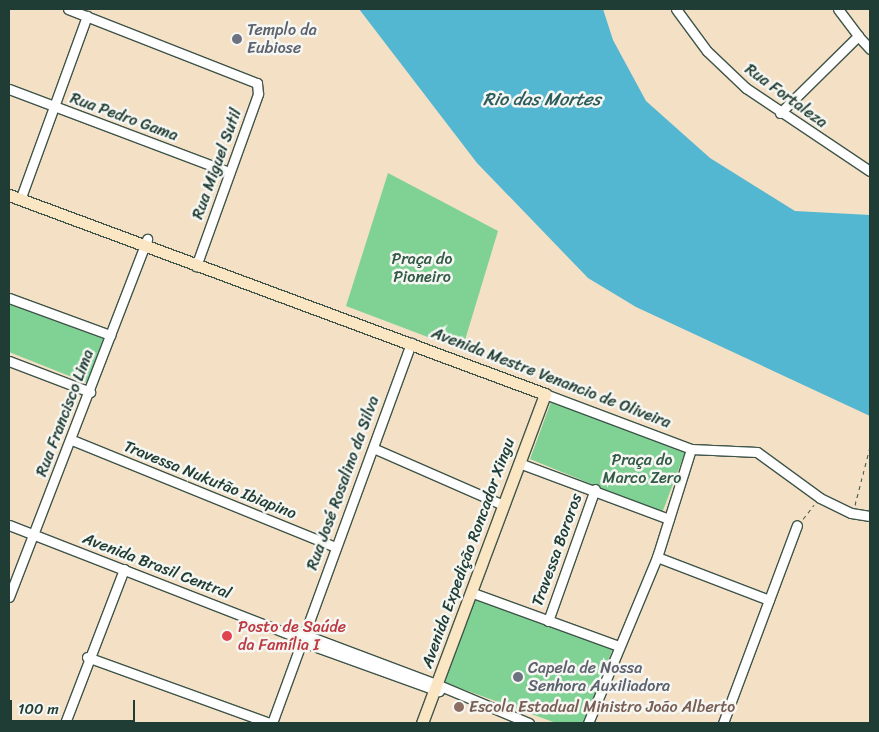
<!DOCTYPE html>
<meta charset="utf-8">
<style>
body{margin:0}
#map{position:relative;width:879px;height:732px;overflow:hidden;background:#f3e0c5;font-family:Sriracha,sans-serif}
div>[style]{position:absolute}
.green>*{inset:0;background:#80d294}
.water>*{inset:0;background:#53b7d2}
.path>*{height:1px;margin-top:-0.5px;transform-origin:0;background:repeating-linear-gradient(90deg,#3f554a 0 4px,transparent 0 8px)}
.roads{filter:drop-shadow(1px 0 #3f554a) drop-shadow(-1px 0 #3f554a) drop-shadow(0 1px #3f554a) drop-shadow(0 -1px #3f554a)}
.street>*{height:9px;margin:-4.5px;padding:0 4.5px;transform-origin:4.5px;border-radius:4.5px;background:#fff}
.secondary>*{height:11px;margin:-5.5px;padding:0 5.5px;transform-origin:5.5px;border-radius:5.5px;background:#fbe6c4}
.dots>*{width:14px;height:14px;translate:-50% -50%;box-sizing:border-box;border:2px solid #f6f6f2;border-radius:50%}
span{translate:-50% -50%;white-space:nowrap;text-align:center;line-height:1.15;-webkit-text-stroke:5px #f6f6f2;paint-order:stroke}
.worship-label{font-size:16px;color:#5b616d}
.left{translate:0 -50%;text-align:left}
.street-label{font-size:16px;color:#1f3d34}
.park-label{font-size:16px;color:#325b47}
.health-label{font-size:16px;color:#be3a42}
.education-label{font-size:16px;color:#785e54}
.water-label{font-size:18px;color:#2c5c5c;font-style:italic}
.frame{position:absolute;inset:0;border:10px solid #1f3d34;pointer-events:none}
.scale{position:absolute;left:10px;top:700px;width:125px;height:22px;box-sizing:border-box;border:2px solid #1f3d34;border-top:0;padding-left:6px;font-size:15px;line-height:18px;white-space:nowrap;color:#1f3d34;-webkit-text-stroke:4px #f6f6f2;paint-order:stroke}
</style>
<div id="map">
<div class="green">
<i style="clip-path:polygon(388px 173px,498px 231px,462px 350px,346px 306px)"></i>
<i style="clip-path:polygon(9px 304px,104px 339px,87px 383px,9px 352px)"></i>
<i style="clip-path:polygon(551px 402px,686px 450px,662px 513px,530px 459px)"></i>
<i style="clip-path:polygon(476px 596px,613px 648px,584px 723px,556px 723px,443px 682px)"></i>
</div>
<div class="water">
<i style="clip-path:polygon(359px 9px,603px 9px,613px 40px,646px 101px,710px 158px,795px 211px,870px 215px,870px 416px,636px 307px,588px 278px,477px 163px)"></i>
</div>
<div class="path">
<i style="left:855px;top:505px;width:60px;rotate:-75.5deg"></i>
<i style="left:803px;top:519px;width:18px;rotate:-52deg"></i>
</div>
<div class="roads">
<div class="street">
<i style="left:68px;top:9px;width:203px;rotate:21.4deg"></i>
<i style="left:257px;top:83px;width:11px;rotate:85deg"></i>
<i style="left:258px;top:94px;width:183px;rotate:109.8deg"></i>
<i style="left:676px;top:9px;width:52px;rotate:53.6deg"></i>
<i style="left:707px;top:51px;width:54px;rotate:43.5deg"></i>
<i style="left:746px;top:88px;width:149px;rotate:33.8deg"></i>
<i style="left:838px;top:9px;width:34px;rotate:53deg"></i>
<i style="left:9px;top:89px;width:235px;rotate:20.7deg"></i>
<i style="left:780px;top:113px;width:110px;rotate:-44.6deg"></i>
<i style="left:858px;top:36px;width:18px;rotate:47deg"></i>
<i style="left:20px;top:200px;width:196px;rotate:-70deg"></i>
<i style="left:9px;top:298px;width:108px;rotate:20.1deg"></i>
<i style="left:9px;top:361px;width:87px;rotate:20.9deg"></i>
<i style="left:545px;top:394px;width:156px;rotate:20.6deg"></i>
<i style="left:691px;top:449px;width:66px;rotate:2.6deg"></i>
<i style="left:757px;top:452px;width:78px;rotate:36.1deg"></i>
<i style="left:820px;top:498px;width:34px;rotate:26deg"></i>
<i style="left:851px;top:513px;width:19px;rotate:9deg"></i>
<i style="left:72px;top:440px;width:284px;rotate:22.1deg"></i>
<i style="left:373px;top:448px;width:140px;rotate:23.6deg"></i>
<i style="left:519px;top:463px;width:160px;rotate:20.5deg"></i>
<i style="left:9px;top:525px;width:306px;rotate:21.3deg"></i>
<i style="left:294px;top:636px;width:9px;rotate:-13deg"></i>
<i style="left:303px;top:634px;width:142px;rotate:20.6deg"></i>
<i style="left:436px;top:684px;width:101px;rotate:22.8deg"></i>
<i style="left:657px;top:557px;width:120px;rotate:21deg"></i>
<i style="left:473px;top:593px;width:155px;rotate:20deg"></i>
<i style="left:9px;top:597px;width:384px;rotate:-68.9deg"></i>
<i style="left:548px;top:621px;width:140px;rotate:-70.4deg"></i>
<i style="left:297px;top:640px;width:151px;rotate:19.8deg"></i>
<i style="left:87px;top:657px;width:194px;rotate:19.9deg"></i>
<i style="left:65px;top:723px;width:165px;rotate:-69deg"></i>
<i style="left:272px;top:723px;width:405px;rotate:-69.9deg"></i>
<i style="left:588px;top:723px;width:180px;rotate:-67.4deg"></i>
<i style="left:657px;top:557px;width:113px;rotate:-72.5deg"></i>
<i style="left:723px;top:723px;width:211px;rotate:-69.5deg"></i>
</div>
<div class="secondary">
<i style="left:9px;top:195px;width:572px;rotate:20.37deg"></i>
<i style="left:545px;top:394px;width:351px;rotate:110.5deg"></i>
</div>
</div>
<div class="dots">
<i style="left:237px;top:39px;background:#6b7280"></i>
<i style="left:227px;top:636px;background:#e0444e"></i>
<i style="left:518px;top:677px;background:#6b7280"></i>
<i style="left:459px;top:707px;background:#8d6e63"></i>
</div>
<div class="worship-label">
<span class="left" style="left:247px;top:39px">Templo da<br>Eubiose</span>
<span class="left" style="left:528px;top:677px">Capela de Nossa<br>Senhora Auxiliadora</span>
</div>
<div class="street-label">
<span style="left:786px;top:96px;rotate:36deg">Rua Fortaleza</span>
<span style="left:124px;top:117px;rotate:20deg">Rua Pedro Gama</span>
<span style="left:217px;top:164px;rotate:-70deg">Rua Miguel Sutil</span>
<span style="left:551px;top:378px;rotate:21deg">Avenida Mestre Venancio de Oliveira</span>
<span style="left:65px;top:413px;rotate:-69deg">Rua Francisco Lima</span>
<span style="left:210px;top:480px;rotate:22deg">Travessa Nukutão Ibiapino</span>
<span style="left:343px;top:483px;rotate:-70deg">Rua José Rosalino da Silva</span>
<span style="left:557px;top:550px;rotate:-70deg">Travessa Bororos</span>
<span style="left:468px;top:553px;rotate:-70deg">Avenida Expedição Roncador Xingu</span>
<span style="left:157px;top:566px;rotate:21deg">Avenida Brasil Central</span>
</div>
<div class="park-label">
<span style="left:422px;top:268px">Praça do<br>Pioneiro</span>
<span style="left:642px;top:469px">Praça do<br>Marco Zero</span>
</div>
<div class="health-label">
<span class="left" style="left:238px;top:636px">Posto de Saúde<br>da Família I</span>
</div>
<div class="education-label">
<span class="left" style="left:469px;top:707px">Escola Estadual Ministro João Alberto</span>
</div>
<div class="water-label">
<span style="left:542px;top:99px">Rio das Mortes</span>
</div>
<div class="frame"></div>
<div class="scale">100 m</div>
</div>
